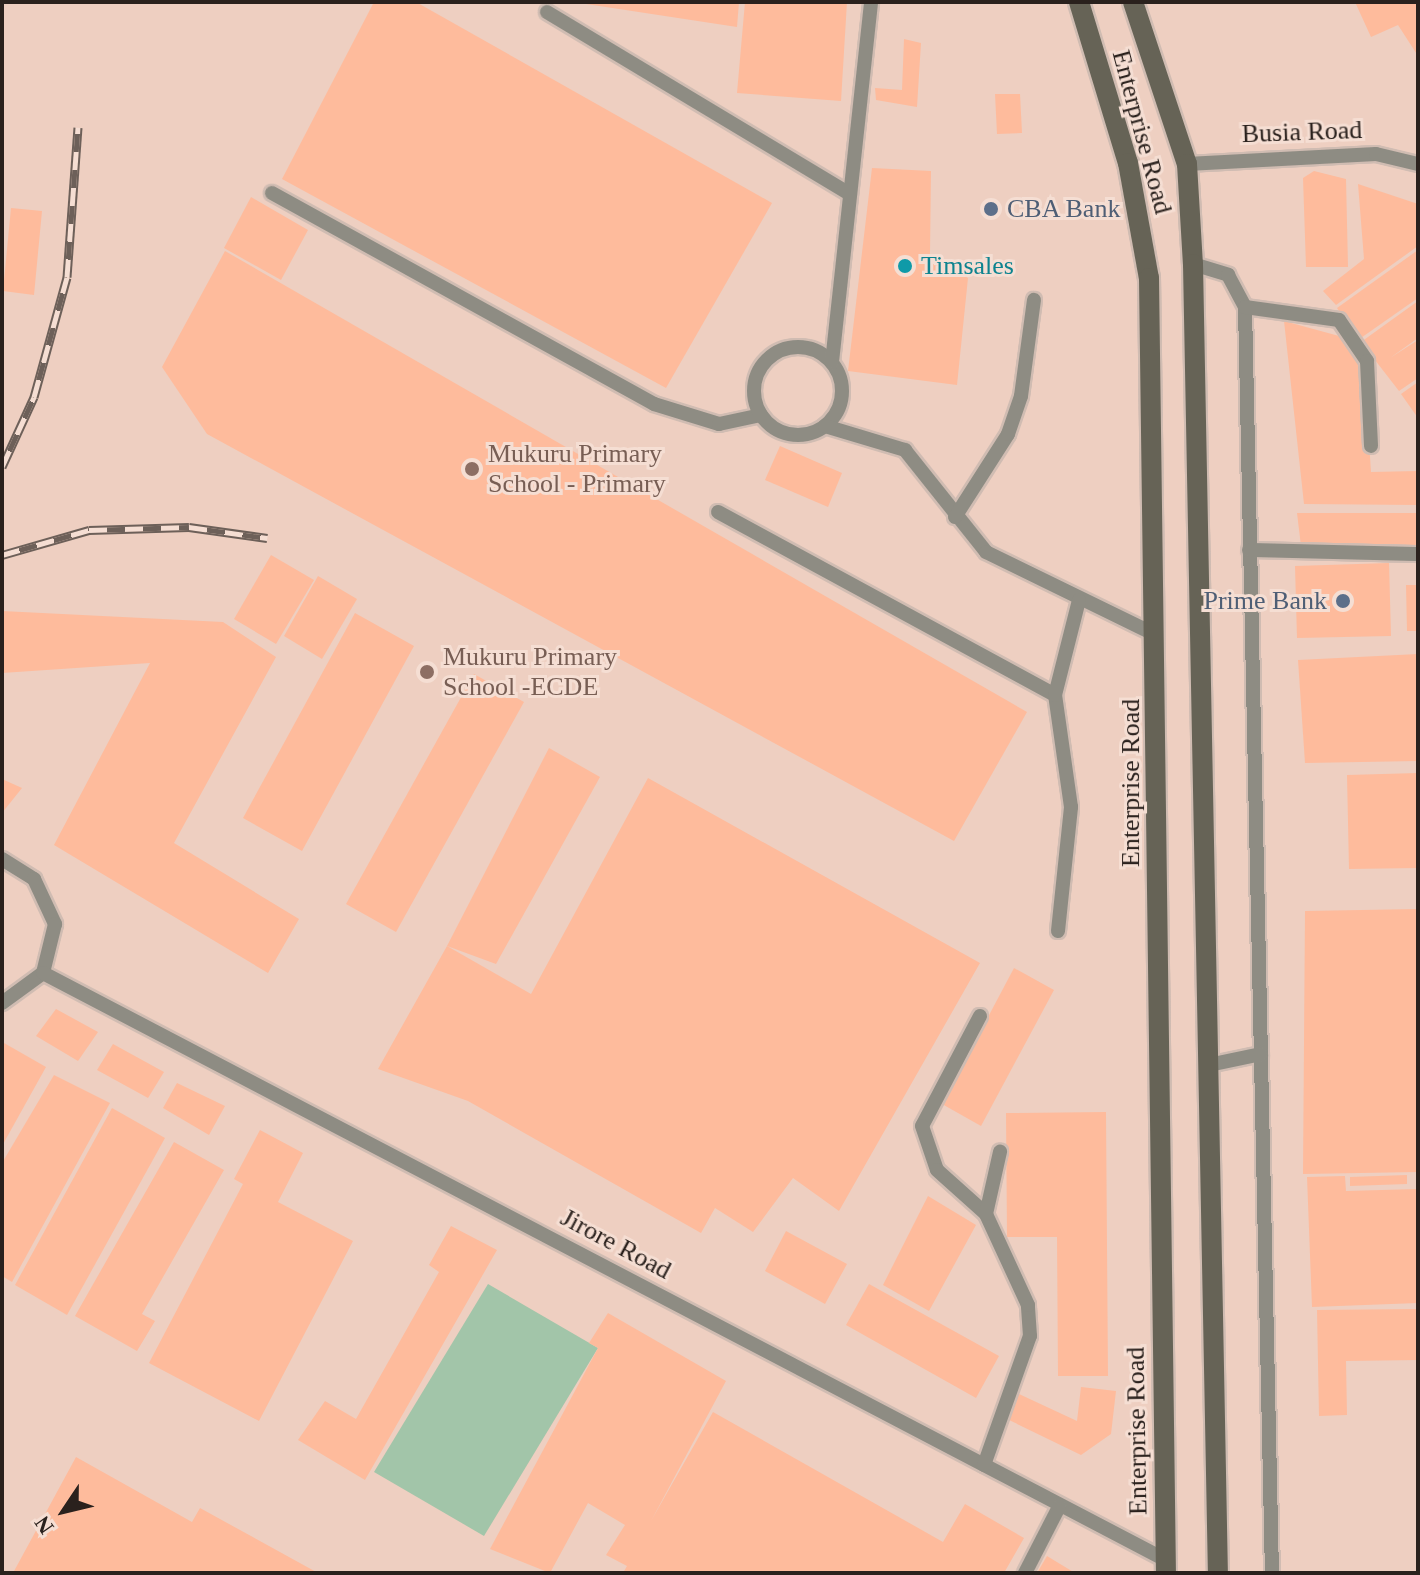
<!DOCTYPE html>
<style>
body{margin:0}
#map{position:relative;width:1420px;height:1575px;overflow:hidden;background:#f5ded3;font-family:Georgia,serif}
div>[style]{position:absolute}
.built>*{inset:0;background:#eecfc1}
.green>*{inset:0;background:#a2c5a9}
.building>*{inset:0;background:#febb9c}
.roads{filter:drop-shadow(2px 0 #d0bcb2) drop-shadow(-2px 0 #d0bcb2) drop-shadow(0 2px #d0bcb2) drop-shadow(0 -2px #d0bcb2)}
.service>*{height:14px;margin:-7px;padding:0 7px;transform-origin:7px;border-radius:7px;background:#8e8c83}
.service>.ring{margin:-7px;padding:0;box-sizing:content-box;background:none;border:14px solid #8e8c83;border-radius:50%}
.secondary>*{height:20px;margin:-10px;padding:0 10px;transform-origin:10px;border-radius:10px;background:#666356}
.rail>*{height:9px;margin-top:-4.5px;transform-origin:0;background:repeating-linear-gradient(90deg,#f5ded3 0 18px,#6d6059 0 36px);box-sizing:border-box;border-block:2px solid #6d6059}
.dots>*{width:22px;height:22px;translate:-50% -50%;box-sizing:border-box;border:4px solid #f5ded3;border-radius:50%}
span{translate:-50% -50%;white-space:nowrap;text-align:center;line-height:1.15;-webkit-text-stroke:6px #f5ded3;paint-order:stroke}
.street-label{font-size:26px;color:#2a211d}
.service-label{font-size:26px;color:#4e5e75}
.left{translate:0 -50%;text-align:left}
.right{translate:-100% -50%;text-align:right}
.culture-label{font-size:26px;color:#0d838f}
.education-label{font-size:26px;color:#785e54}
.frame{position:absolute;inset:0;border:4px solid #2a211d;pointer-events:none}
.north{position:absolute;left:24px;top:1471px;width:80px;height:80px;-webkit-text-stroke:6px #f5ded3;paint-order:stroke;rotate:235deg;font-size:22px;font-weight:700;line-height:32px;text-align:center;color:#2a211d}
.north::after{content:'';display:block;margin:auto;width:28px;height:36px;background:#2a211d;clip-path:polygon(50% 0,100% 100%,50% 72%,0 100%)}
</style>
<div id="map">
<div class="built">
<i style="clip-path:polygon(2px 2px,1418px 2px,1418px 1573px,2px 1573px)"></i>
</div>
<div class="green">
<i style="clip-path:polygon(488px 1284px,598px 1348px,484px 1536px,374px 1472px)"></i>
</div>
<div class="building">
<i style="clip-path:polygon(374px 2px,416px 2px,772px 203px,666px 388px,282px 179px)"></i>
<i style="clip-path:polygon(573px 2px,739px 2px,737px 27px)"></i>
<i style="clip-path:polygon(745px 2px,847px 2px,841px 101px,737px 93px)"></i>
<i style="clip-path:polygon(1355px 2px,1418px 2px,1418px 56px,1398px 25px,1371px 37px)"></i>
<i style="clip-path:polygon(904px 39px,921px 43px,917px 107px,876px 100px,875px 88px,902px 90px)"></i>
<i style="clip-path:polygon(995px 94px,1020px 94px,1022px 133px,997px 134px)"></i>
<i style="clip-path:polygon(872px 168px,931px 171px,930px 254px,968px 278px,957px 385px,848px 371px)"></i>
<i style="clip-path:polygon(1314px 171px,1346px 179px,1348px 267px,1306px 267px,1303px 178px)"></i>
<i style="clip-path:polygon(1358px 184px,1418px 204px,1418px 246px,1336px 305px,1323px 291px,1364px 259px)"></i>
<i style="clip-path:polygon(251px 197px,308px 230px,281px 280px,224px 248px)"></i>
<i style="clip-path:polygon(11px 208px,42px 211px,34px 295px,3px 291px)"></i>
<i style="clip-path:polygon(1418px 250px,1418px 298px,1358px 340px,1337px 308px)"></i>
<i style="clip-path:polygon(225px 251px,1027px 712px,954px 841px,207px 434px,162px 367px)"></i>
<i style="clip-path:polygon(1418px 301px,1418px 338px,1390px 358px,1418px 340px,1418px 378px,1399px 391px,1361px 342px)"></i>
<i style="clip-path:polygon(1284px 321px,1339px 336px,1364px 363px,1371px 472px,1418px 471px,1418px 505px,1304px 504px)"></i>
<i style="clip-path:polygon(1418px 382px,1418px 418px,1401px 394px)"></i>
<i style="clip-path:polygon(780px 446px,842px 473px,828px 507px,765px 480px)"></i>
<i style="clip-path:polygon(1297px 513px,1418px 513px,1418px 547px,1301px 546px)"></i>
<i style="clip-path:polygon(271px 555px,314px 580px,276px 644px,234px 619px)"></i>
<i style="clip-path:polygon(1389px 563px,1391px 636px,1297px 638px,1295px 566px)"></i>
<i style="clip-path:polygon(318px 576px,357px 599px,322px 659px,284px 636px)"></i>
<i style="clip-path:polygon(1406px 585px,1418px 585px,1418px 631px,1407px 631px)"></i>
<i style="clip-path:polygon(2px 611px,223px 622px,276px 657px,174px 843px,299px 919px,268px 973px,54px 845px,150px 663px,2px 673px)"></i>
<i style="clip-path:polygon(355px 613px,414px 646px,302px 851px,243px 818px)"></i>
<i style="clip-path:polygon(1418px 654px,1418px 761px,1305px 763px,1298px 660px)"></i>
<i style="clip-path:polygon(474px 674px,524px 702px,396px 932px,346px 904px)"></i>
<i style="clip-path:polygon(549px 748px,600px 777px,496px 964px,447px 946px)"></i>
<i style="clip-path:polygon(1418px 773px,1418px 868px,1349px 869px,1347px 775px)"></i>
<i style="clip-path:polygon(648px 778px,980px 963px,839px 1211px,793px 1178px,753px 1232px,715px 1208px,701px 1233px,468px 1101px,378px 1069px,447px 946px,531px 994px)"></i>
<i style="clip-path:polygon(2px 779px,22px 788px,2px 813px)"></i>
<i style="clip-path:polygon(1418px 909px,1418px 1172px,1303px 1174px,1305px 911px)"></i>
<i style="clip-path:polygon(1014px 968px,1054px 990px,981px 1126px,942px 1104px)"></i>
<i style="clip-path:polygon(56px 1009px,98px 1032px,78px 1061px,36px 1036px)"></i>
<i style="clip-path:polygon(4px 1043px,46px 1067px,2px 1146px,2px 1046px)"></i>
<i style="clip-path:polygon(113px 1044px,164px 1072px,148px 1098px,97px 1070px)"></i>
<i style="clip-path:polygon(54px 1075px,110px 1103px,12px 1282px,2px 1276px,2px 1163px)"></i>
<i style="clip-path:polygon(177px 1083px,225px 1106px,209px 1135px,163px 1108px)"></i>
<i style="clip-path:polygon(112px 1108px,165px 1138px,67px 1315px,15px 1285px)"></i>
<i style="clip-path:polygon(1106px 1112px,1108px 1376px,1058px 1376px,1057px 1237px,1007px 1237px,1006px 1113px)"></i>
<i style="clip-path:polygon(260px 1130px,303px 1153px,278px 1202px,353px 1241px,259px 1421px,149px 1363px,243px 1184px,234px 1179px)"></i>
<i style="clip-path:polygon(174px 1142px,224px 1170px,142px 1314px,155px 1321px,137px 1351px,75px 1316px)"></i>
<i style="clip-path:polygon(1407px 1175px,1407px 1184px,1350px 1186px,1350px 1177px)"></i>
<i style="clip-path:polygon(1345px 1176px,1346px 1191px,1418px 1189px,1418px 1303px,1312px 1307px,1307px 1177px)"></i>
<i style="clip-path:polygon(928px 1196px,976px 1225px,929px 1311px,883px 1285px)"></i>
<i style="clip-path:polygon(451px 1226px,497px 1250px,365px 1480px,298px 1440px,325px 1401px,356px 1419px,439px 1272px,429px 1265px)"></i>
<i style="clip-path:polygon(786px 1231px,847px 1264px,825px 1304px,765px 1271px)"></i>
<i style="clip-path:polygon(869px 1284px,999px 1356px,976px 1398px,846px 1325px)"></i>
<i style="clip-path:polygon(1418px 1309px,1418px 1360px,1346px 1361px,1347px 1415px,1319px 1416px,1317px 1310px)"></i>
<i style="clip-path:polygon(608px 1313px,726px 1381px,651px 1521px,713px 1412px,943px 1542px,965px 1504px,1024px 1538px,1004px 1573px,623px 1573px,627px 1566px,606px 1555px,625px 1525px,588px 1503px,550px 1573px,490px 1549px,598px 1348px,589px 1343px)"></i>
<i style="clip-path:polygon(1081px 1387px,1116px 1391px,1111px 1434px,1081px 1455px,1007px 1419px,1019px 1394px,1077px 1421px)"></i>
<i style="clip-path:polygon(76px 1457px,192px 1522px,200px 1508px,318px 1573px,13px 1573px)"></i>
<i style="clip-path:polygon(1047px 1556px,1075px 1573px,1037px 1573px)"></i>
</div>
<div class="roads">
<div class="service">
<i style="left:547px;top:12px;width:353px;rotate:31deg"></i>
<i style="left:1187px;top:164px;width:189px;rotate:-3deg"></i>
<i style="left:1376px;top:154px;width:43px;rotate:13.4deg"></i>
<i style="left:272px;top:193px;width:436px;rotate:28.9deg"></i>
<i style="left:654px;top:404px;width:68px;rotate:17.1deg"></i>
<i style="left:719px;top:424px;width:43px;rotate:-12.1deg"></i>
<i style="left:1193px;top:264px;width:37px;rotate:17deg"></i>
<i style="left:1228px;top:275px;width:36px;rotate:62deg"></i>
<i style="left:1245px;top:307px;width:1266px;rotate:88.78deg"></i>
<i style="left:1245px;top:307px;width:95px;rotate:7.9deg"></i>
<i style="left:1339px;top:320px;width:50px;rotate:55.7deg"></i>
<i style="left:1367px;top:361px;width:85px;rotate:87.3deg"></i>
<i class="ring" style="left:754px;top:347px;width:74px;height:74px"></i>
<i style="left:832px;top:362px;width:362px;rotate:-83.8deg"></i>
<i style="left:825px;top:426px;width:84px;rotate:16.7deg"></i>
<i style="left:905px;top:450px;width:130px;rotate:51.5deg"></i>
<i style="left:986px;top:552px;width:189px;rotate:26deg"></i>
<i style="left:718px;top:512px;width:383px;rotate:28.5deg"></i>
<i style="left:955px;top:517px;width:98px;rotate:-57.4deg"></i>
<i style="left:1008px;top:434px;width:40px;rotate:-71.1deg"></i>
<i style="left:1021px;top:396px;width:97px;rotate:-82.3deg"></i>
<i style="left:1249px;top:550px;width:169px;rotate:1.4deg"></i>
<i style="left:2px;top:859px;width:38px;rotate:32deg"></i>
<i style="left:34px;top:879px;width:50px;rotate:65deg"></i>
<i style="left:55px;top:924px;width:50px;rotate:103.8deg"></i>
<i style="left:43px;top:973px;width:51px;rotate:143.8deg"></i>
<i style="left:1058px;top:931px;width:125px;rotate:-84deg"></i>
<i style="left:1071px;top:807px;width:113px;rotate:-98.1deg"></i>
<i style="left:1055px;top:695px;width:98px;rotate:-75.8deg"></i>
<i style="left:43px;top:973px;width:1267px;rotate:27.6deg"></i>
<i style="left:980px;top:1016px;width:124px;rotate:117.8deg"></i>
<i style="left:922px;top:1126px;width:46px;rotate:71.2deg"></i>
<i style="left:937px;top:1170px;width:66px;rotate:41.9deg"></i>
<i style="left:1209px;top:1065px;width:53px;rotate:-11.9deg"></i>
<i style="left:984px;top:1465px;width:137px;rotate:-70.4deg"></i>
<i style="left:1030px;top:1336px;width:31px;rotate:-94deg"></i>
<i style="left:1028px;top:1305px;width:100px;rotate:-114.8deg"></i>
<i style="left:986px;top:1214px;width:64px;rotate:-77.3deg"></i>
<i style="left:1025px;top:1573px;width:76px;rotate:-62.8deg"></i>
</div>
<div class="secondary">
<i style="left:1079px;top:2px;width:168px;rotate:73.1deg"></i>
<i style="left:1128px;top:163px;width:117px;rotate:79.7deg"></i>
<i style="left:1149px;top:278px;width:1295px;rotate:89.25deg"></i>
<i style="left:1133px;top:2px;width:171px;rotate:71.6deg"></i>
<i style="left:1187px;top:164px;width:100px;rotate:86.6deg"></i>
<i style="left:1193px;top:264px;width:1309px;rotate:88.91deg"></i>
</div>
</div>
<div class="rail">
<i style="left:2px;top:467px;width:77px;rotate:-65.4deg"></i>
<i style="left:34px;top:397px;width:124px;rotate:-74.6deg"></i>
<i style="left:67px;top:277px;width:150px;rotate:-85.8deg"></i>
<i style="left:2px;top:555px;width:91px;rotate:-16deg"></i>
<i style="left:89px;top:530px;width:100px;rotate:-1.7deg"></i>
<i style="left:189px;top:527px;width:79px;rotate:8deg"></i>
</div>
<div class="dots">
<i style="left:991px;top:209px;background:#5c6f8a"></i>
<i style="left:905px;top:266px;background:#0f9aa8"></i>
<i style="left:472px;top:469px;background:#8d6e63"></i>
<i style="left:1343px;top:601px;background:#5c6f8a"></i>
<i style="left:427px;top:672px;background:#8d6e63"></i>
</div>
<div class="street-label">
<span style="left:1142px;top:132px;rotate:75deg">Enterprise Road</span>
<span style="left:1302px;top:132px;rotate:-2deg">Busia Road</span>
<span style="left:1131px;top:783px;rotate:-90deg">Enterprise Road</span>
<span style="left:616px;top:1244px;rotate:28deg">Jirore Road</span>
<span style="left:1137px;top:1431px;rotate:-91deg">Enterprise Road</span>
</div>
<div class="service-label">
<span class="left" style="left:1007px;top:209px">CBA Bank</span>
<span class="right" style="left:1327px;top:601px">Prime Bank</span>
</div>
<div class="culture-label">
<span class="left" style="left:921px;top:266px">Timsales</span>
</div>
<div class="education-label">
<span class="left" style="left:488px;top:469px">Mukuru Primary<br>School - Primary</span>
<span class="left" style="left:443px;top:672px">Mukuru Primary<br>School -ECDE</span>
</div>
<div class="frame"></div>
<div class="north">N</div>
</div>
